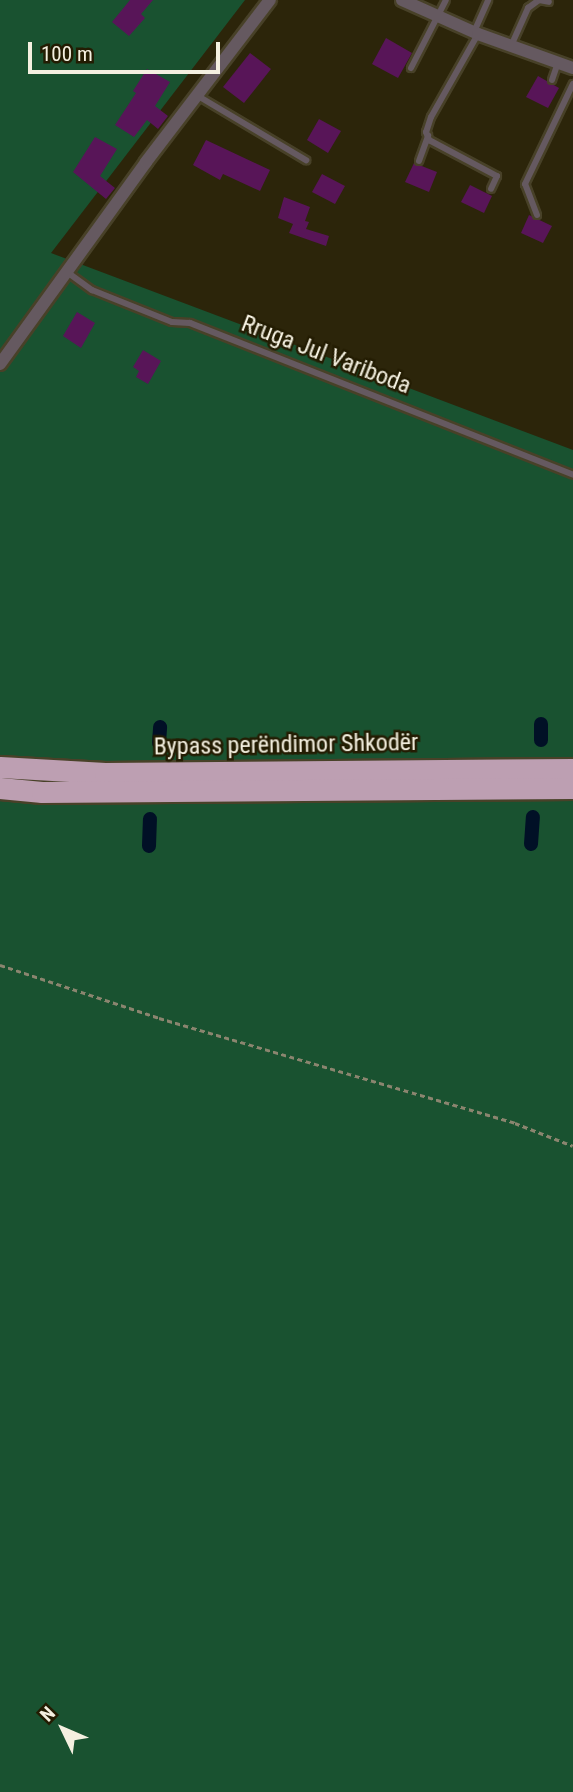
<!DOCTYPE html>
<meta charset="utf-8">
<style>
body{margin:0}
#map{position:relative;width:573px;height:1792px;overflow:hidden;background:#2c250a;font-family:"Roboto Condensed",sans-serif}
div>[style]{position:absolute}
.green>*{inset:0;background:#195230}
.canal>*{height:14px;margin:-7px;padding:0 7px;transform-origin:7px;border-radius:7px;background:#011026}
.building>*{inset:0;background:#581558}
.path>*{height:2.5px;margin-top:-1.25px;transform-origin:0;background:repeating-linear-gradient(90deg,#8b856f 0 5px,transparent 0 8.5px)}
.roads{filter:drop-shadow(2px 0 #484128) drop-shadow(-2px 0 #484128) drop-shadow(0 2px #484128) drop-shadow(0 -2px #484128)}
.lane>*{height:6px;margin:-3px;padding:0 3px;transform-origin:3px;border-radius:3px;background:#655960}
.street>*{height:12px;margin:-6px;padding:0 6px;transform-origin:6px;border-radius:6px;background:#655960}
.highway>*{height:21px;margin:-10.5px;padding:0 10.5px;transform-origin:10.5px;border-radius:10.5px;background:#bd9fb2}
span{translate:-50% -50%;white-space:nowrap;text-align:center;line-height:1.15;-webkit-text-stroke:5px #231c02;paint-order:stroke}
.street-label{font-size:24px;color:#f4f0e0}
.north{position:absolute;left:28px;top:1694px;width:70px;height:70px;-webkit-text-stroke:5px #231c02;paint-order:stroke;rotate:314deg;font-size:19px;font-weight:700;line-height:28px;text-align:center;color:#f4f0e0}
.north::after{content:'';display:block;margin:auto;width:24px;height:32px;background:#f4f0e0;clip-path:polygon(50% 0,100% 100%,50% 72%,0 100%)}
.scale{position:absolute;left:28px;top:42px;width:192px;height:32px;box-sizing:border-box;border:4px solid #f4f0e0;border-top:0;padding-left:9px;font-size:21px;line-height:24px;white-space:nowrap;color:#f4f0e0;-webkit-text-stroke:5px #231c02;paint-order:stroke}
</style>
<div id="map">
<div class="green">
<i style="clip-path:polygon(0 0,245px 0,51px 253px,573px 450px,573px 1792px,0 1792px)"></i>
</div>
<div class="canal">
<i style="left:541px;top:740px;width:16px;rotate:-90deg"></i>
<i style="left:159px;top:743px;width:16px;rotate:-86deg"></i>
<i style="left:531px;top:844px;width:27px;rotate:-86deg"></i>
<i style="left:149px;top:846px;width:27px;rotate:-88deg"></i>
</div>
<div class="building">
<i style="clip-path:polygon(130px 0,153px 0,141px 14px,145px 18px,129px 36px,112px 22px)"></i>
<i style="clip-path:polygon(386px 38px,412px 53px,398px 78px,372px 64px)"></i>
<i style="clip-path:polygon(250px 53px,271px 69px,244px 103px,223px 87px)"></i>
<i style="clip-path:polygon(147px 69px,170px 82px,155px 106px,168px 116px,158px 129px,147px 120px,134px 137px,115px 125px,136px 93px,133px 91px)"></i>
<i style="clip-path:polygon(538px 76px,559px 88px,548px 108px,526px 97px)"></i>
<i style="clip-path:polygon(319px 119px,341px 131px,328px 153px,307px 140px)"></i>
<i style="clip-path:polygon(95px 137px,117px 149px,100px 176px,115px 188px,106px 199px,73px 172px)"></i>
<i style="clip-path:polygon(206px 140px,270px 170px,260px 191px,223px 174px,220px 180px,193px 165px)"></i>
<i style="clip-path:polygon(414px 163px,437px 172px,429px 192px,405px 182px)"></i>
<i style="clip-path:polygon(322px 174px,345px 186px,335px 204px,312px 192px)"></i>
<i style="clip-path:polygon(470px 185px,492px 196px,484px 213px,461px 202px)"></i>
<i style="clip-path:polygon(284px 197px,310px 207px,305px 221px,309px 222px,306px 229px,329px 236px,326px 246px,289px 233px,293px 224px,278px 218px)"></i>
<i style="clip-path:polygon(529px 215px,552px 226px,543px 243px,521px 233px)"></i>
<i style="clip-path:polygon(77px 312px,95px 323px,81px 348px,63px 336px)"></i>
<i style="clip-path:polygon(143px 350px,161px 361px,148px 384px,136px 377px,139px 371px,133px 367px)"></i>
</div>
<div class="path">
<i style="left:0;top:965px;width:168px;rotate:18.4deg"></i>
<i style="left:159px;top:1018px;width:371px;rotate:16.4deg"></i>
<i style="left:515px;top:1123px;width:62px;rotate:21.6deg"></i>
</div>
<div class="roads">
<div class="lane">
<i style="left:474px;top:32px;width:35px;rotate:-66deg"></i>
<i style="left:478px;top:34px;width:95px;rotate:119.5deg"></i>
<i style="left:431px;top:117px;width:16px;rotate:108deg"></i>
<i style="left:426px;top:132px;width:9px;rotate:69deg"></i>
<i style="left:429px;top:140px;width:77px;rotate:27.9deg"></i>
<i style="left:497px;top:176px;width:14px;rotate:115deg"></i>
<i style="left:511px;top:46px;width:42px;rotate:-65.9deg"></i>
<i style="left:528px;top:8px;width:14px;rotate:-36deg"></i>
<i style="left:539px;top:0;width:10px;rotate:11deg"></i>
<i style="left:411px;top:68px;width:76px;rotate:-62.8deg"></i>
<i style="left:552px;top:80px;width:18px;rotate:-71deg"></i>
<i style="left:198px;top:96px;width:126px;rotate:30.7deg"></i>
<i style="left:419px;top:161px;width:27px;rotate:-70deg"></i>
<i style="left:537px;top:215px;width:33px;rotate:-111deg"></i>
<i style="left:525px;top:184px;width:111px;rotate:-64.4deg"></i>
<i style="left:67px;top:272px;width:31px;rotate:36deg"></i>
<i style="left:92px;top:290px;width:86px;rotate:21.8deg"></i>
<i style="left:172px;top:322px;width:18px;rotate:3deg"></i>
<i style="left:190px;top:323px;width:412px;rotate:21.6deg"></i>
</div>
<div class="street">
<i style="left:402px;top:0;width:83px;rotate:24.1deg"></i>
<i style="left:478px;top:34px;width:101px;rotate:19.7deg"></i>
<i style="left:0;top:364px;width:249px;rotate:-54.1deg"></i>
<i style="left:146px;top:162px;width:204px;rotate:-52.6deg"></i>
</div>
<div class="highway">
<i style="left:0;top:767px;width:105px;rotate:3.3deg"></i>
<i style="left:105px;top:773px;width:468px;rotate:-0.5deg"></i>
<i style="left:0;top:788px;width:42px;rotate:5.4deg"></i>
<i style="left:42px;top:792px;width:531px;rotate:-0.43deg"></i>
</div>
</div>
<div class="street-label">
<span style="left:326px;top:355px;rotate:21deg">Rruga Jul Variboda</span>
<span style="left:286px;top:745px;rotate:-1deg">Bypass perëndimor Shkodër</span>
</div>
<div class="north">N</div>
<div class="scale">100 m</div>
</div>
